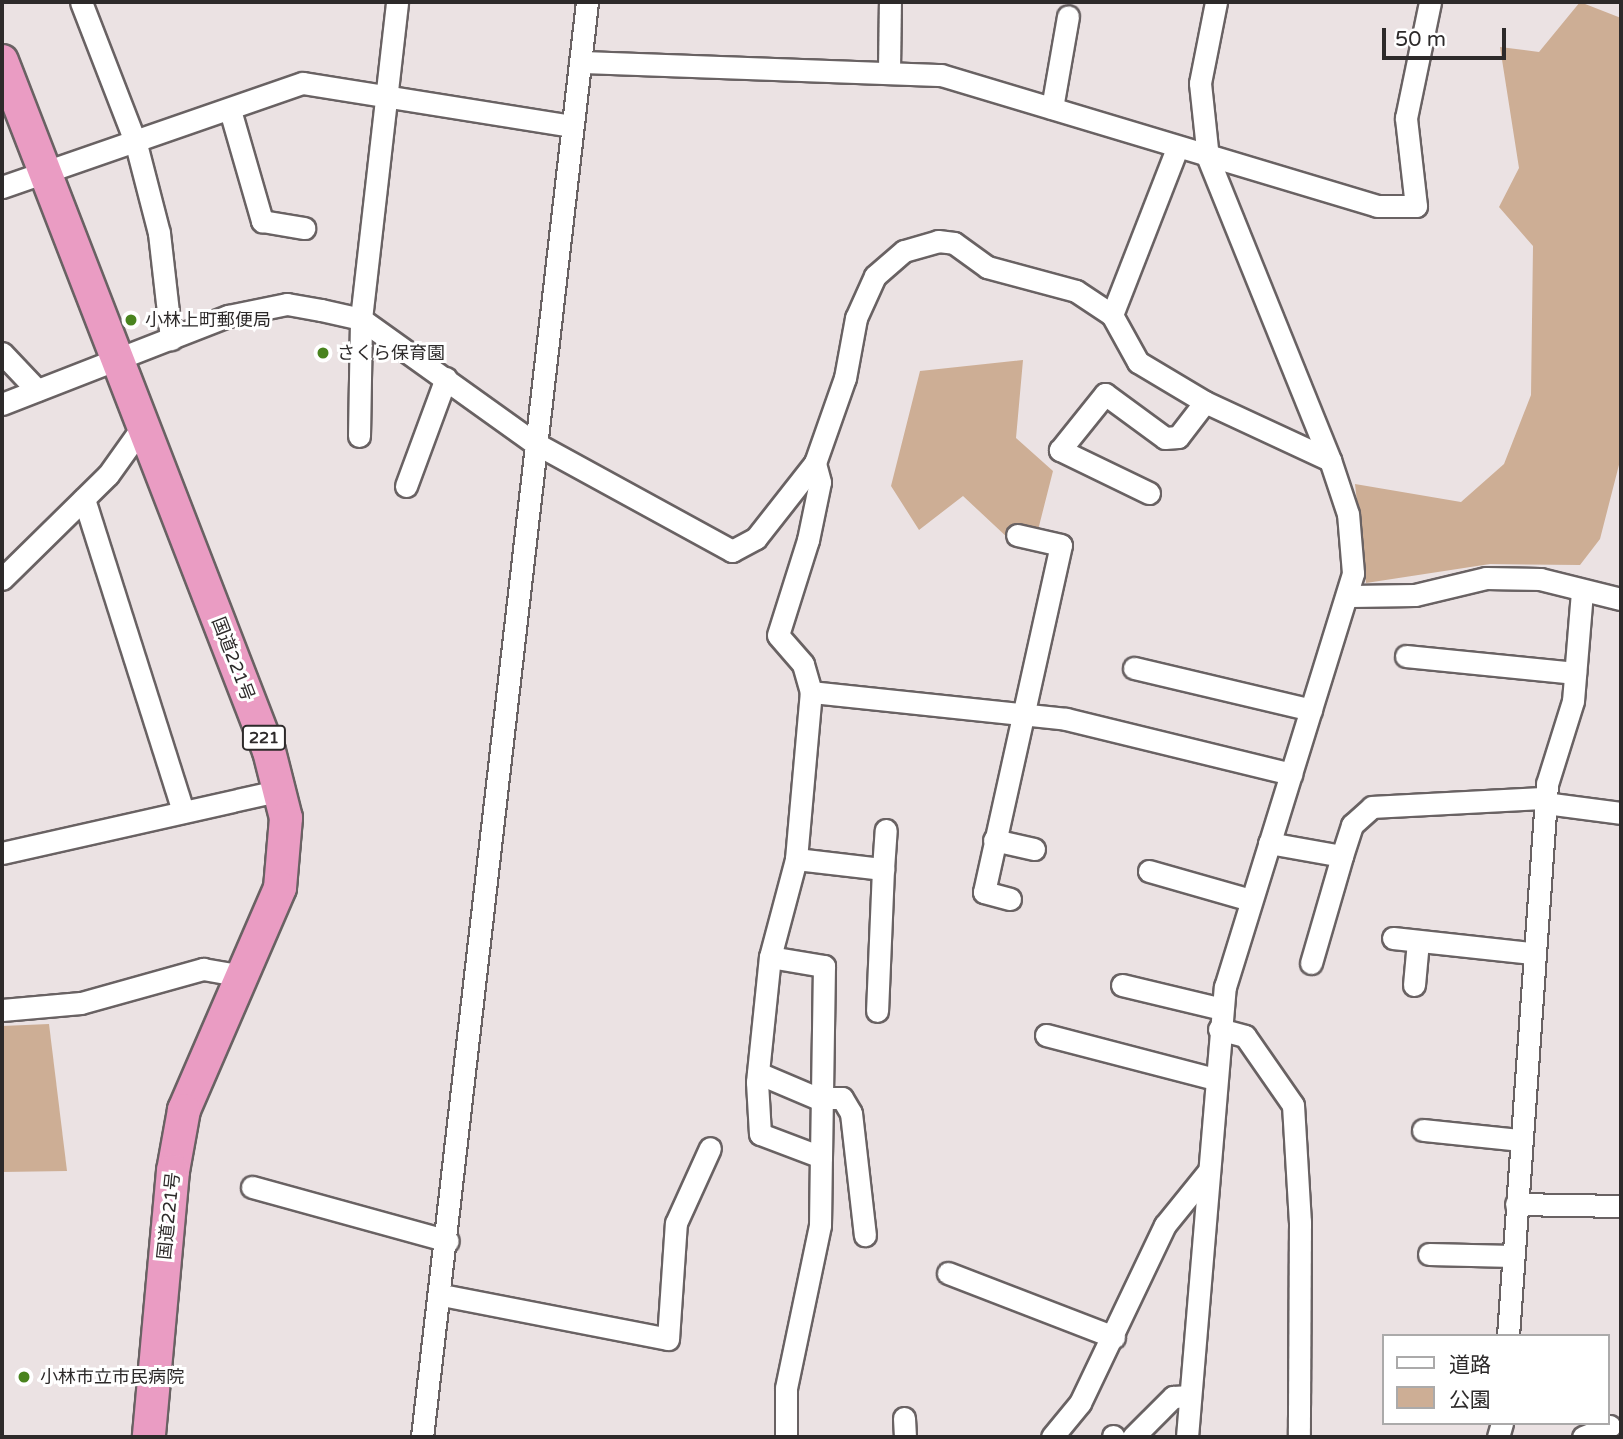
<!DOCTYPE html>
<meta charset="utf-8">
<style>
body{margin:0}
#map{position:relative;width:1623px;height:1439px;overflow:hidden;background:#ebe2e3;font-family:"Varela Round","Noto Sans JP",sans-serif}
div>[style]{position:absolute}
.green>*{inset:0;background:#cdae95}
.roads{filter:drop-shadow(2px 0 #696263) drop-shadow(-2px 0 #696263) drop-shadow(0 2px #696263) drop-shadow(0 -2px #696263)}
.minor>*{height:21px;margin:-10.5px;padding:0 10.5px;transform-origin:10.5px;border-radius:10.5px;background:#fff}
.highway>*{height:32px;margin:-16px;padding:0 16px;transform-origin:16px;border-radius:16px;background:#ea9cc3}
.dots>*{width:19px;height:19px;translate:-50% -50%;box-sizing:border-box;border:4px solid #fff;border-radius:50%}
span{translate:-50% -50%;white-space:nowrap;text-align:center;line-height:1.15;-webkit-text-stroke:6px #fff;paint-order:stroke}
.shield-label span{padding:2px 5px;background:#fff;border:2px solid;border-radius:5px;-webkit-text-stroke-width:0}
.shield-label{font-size:16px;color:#2d2a2a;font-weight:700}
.poi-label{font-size:18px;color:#2d2a2a}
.left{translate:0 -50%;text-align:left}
.street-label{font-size:18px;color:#2d2a2a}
.frame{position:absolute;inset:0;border:4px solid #2d2a2a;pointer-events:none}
.legend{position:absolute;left:1382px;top:1334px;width:228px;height:91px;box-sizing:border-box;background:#fff;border:2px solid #abaaaa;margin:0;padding:9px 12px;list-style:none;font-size:21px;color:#2d2a2a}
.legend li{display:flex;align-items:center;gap:14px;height:35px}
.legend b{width:35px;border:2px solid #abaaaa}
.scale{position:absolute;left:1382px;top:28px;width:124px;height:32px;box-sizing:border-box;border:4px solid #2d2a2a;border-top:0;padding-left:9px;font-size:21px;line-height:24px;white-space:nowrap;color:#2d2a2a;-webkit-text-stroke:5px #fff;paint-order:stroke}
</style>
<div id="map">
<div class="green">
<i style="clip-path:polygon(1580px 2px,1621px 18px,1621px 457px,1600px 539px,1580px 565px,1490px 564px,1366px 583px,1355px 484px,1461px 502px,1504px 464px,1531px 395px,1533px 246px,1499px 207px,1519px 168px,1500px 47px,1539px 52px)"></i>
<i style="clip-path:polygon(1023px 360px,1016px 438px,1053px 471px,1036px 538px,1009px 539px,963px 496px,919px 530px,891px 486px,920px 371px)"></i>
<i style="clip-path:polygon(49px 1024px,67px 1171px,2px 1172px,2px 1026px)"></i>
</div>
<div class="roads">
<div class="minor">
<i style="left:81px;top:2px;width:152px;rotate:68.8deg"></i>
<i style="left:136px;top:144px;width:92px;rotate:75.5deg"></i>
<i style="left:159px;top:233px;width:107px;rotate:83.5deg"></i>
<i style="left:580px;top:62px;width:361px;rotate:2.1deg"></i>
<i style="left:941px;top:75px;width:455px;rotate:16.7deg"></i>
<i style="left:1377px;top:206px;width:39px"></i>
<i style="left:1416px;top:206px;width:89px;rotate:-96.5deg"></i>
<i style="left:1406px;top:118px;width:118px;rotate:-78.3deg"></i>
<i style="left:889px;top:70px;width:68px;rotate:-89.2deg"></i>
<i style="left:1052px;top:108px;width:93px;rotate:-80.1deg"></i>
<i style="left:230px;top:110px;width:116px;rotate:73.9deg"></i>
<i style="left:262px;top:221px;width:43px;rotate:9.5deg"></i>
<i style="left:2px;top:187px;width:318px;rotate:-19.1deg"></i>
<i style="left:303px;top:83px;width:272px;rotate:9.1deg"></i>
<i style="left:1112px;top:315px;width:179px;rotate:-68.7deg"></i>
<i style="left:2px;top:353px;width:51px;rotate:46.6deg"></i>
<i style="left:2px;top:404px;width:243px;rotate:-21.3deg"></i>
<i style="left:228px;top:316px;width:60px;rotate:-11.5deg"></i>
<i style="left:287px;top:304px;width:35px;rotate:10deg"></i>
<i style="left:321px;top:310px;width:41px;rotate:12.7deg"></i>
<i style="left:361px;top:319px;width:211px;rotate:35.6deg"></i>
<i style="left:533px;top:442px;width:227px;rotate:28.7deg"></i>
<i style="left:732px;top:551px;width:27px;rotate:-28deg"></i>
<i style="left:756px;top:538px;width:95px;rotate:-51.8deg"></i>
<i style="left:815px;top:463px;width:90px;rotate:-70.6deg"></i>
<i style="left:845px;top:378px;width:61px;rotate:-79.6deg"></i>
<i style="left:856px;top:318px;width:46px;rotate:-65.7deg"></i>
<i style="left:875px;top:276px;width:38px;rotate:-41deg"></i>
<i style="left:904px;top:251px;width:35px;rotate:-16deg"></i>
<i style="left:938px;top:241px;width:16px;rotate:7deg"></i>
<i style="left:954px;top:243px;width:41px;rotate:36deg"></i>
<i style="left:987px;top:267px;width:92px;rotate:15.1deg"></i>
<i style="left:1076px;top:291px;width:43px;rotate:33.7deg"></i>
<i style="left:1112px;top:315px;width:54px;rotate:61deg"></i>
<i style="left:1138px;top:362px;width:78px;rotate:30.8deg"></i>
<i style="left:1205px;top:402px;width:138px;rotate:24.9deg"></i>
<i style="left:359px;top:436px;width:117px;rotate:-89deg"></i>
<i style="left:361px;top:319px;width:319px;rotate:-83.5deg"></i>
<i style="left:406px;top:486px;width:115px;rotate:-69.7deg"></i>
<i style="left:1149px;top:493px;width:99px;rotate:-154.2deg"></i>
<i style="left:1060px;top:450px;width:72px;rotate:-51.2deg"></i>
<i style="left:1105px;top:394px;width:74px;rotate:36.3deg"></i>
<i style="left:1165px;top:438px;width:13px;rotate:-4deg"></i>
<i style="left:1178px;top:437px;width:44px;rotate:-52.4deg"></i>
<i style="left:84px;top:499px;width:328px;rotate:72.4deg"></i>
<i style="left:2px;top:579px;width:148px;rotate:-44.5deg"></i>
<i style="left:108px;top:475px;width:60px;rotate:-54.5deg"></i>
<i style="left:1351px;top:596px;width:64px;rotate:-0.9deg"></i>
<i style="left:1415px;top:595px;width:73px;rotate:-13.5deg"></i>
<i style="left:1486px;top:578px;width:54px;rotate:1.1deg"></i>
<i style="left:1540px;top:579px;width:83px;rotate:13.9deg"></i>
<i style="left:1406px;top:656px;width:170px;rotate:5.7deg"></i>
<i style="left:1134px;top:668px;width:182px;rotate:13.3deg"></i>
<i style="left:811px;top:692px;width:256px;rotate:6deg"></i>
<i style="left:1066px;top:719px;width:232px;rotate:13.7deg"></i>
<i style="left:1545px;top:803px;width:77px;rotate:7.5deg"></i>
<i style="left:994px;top:840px;width:41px;rotate:12.7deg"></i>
<i style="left:1269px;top:843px;width:74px;rotate:10.1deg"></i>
<i style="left:1342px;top:856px;width:33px;rotate:-72deg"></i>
<i style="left:1352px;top:825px;width:27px;rotate:-42deg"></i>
<i style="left:1372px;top:807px;width:174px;rotate:-3deg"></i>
<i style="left:2px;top:853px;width:287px;rotate:-12.7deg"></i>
<i style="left:796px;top:859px;width:88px;rotate:6.6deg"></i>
<i style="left:883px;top:869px;width:142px;rotate:92.4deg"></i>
<i style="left:883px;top:869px;width:39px;rotate:-86deg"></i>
<i style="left:1149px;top:871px;width:106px;rotate:15.9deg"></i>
<i style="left:1010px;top:899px;width:27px;rotate:-165deg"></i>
<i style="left:984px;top:892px;width:355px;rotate:-77.5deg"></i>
<i style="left:1061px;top:545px;width:45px;rotate:-167.2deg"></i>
<i style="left:1393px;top:938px;width:140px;rotate:6.2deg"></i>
<i style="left:770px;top:957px;width:55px;rotate:9.5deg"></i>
<i style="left:824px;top:966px;width:191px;rotate:90.9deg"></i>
<i style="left:1311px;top:963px;width:111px;rotate:-73.8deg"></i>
<i style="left:1122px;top:985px;width:103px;rotate:13.5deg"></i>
<i style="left:1414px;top:985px;width:44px;rotate:-84.8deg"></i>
<i style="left:2px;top:1010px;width:79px;rotate:-5.1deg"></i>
<i style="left:81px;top:1003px;width:127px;rotate:-15.6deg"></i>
<i style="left:203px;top:969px;width:40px;rotate:10deg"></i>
<i style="left:1219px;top:1029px;width:27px;rotate:15deg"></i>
<i style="left:1245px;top:1036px;width:84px;rotate:55.2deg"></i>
<i style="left:1293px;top:1105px;width:117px;rotate:86.6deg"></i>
<i style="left:1300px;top:1222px;width:215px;rotate:90.3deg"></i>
<i style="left:1046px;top:1035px;width:175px;rotate:14.6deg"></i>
<i style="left:758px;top:1073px;width:64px;rotate:23deg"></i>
<i style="left:817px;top:1098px;width:25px"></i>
<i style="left:842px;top:1098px;width:17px;rotate:59deg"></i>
<i style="left:851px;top:1113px;width:123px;rotate:83.5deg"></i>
<i style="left:1423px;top:1130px;width:98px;rotate:5.9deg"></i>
<i style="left:252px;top:1187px;width:203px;rotate:15.4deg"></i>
<i style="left:1516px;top:1204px;width:105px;rotate:1.1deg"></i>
<i style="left:1429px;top:1254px;width:84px;rotate:1.4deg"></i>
<i style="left:948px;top:1273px;width:178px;rotate:21.1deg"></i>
<i style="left:442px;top:1295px;width:230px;rotate:11deg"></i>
<i style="left:668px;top:1339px;width:116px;rotate:-86.1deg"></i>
<i style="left:676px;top:1223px;width:82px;rotate:-65.6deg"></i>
<i style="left:1508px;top:1336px;width:553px;rotate:-85.96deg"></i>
<i style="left:1547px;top:784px;width:87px;rotate:-72.6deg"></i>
<i style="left:1573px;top:701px;width:110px;rotate:-85.3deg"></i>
<i style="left:904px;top:1418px;width:19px;rotate:87deg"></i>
<i style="left:1113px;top:1436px;width:1px;rotate:45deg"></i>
<i style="left:422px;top:1437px;width:1444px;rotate:-83.44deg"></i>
<i style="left:786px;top:1437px;width:49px;rotate:-90deg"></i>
<i style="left:786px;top:1388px;width:167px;rotate:-78.2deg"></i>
<i style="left:820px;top:1225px;width:68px;rotate:-89.2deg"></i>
<i style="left:821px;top:1157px;width:65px;rotate:-159.3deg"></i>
<i style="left:760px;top:1134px;width:52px;rotate:-93.3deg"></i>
<i style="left:757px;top:1082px;width:126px;rotate:-84.1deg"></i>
<i style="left:770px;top:957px;width:101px;rotate:-75.1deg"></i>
<i style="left:796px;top:859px;width:168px;rotate:-84.9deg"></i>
<i style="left:811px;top:692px;width:29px;rotate:-106deg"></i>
<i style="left:803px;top:664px;width:38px;rotate:-131deg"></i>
<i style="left:778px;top:635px;width:100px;rotate:-72.5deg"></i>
<i style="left:808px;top:540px;width:59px;rotate:-78.3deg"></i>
<i style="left:820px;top:482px;width:20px;rotate:-105deg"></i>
<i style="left:1052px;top:1437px;width:44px;rotate:-50.5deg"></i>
<i style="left:1080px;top:1403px;width:197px;rotate:-64.5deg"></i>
<i style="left:1165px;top:1225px;width:68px;rotate:-50.9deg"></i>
<i style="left:1133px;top:1437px;width:57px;rotate:-45deg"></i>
<i style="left:1173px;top:1397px;width:17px;rotate:-3deg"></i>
<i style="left:1187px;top:1437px;width:452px;rotate:-85.2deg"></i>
<i style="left:1225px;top:987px;width:433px;rotate:-72.8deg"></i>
<i style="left:1353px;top:573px;width:59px;rotate:-94.8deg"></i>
<i style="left:1348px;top:514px;width:57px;rotate:-108.4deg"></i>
<i style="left:1330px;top:460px;width:326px;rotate:-112deg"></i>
<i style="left:1208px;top:158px;width:75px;rotate:-96.1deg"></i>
<i style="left:1200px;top:83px;width:83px;rotate:-78.8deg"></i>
<i style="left:1498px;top:1437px;width:15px;rotate:-74deg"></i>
<i style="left:1583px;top:1437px;width:29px;rotate:-22deg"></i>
</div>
<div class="highway">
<i style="left:2px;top:61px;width:740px;rotate:68.85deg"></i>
<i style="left:269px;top:751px;width:69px;rotate:75.8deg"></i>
<i style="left:286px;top:818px;width:70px;rotate:94.9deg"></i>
<i style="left:280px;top:888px;width:242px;rotate:113.4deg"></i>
<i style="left:184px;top:1110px;width:62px;rotate:100.2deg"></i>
<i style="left:173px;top:1171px;width:267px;rotate:95.2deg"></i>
</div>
</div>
<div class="dots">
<i style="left:131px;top:320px;background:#49831e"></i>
<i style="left:323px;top:353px;background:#49831e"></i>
<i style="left:24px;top:1377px;background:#49831e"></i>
</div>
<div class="shield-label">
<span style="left:264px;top:738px">221</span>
</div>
<div class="poi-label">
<span class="left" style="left:145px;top:320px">小林上町郵便局</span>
<span class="left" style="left:337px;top:353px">さくら保育園</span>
<span class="left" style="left:40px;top:1377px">小林市立市民病院</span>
</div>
<div class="street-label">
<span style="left:233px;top:659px;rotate:69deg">国道221号</span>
<span style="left:169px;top:1216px;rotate:-84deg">国道221号</span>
</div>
<div class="frame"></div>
<ul class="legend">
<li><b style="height:9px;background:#fff"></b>道路</li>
<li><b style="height:19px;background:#cdae95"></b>公園</li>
</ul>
<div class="scale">50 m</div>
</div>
